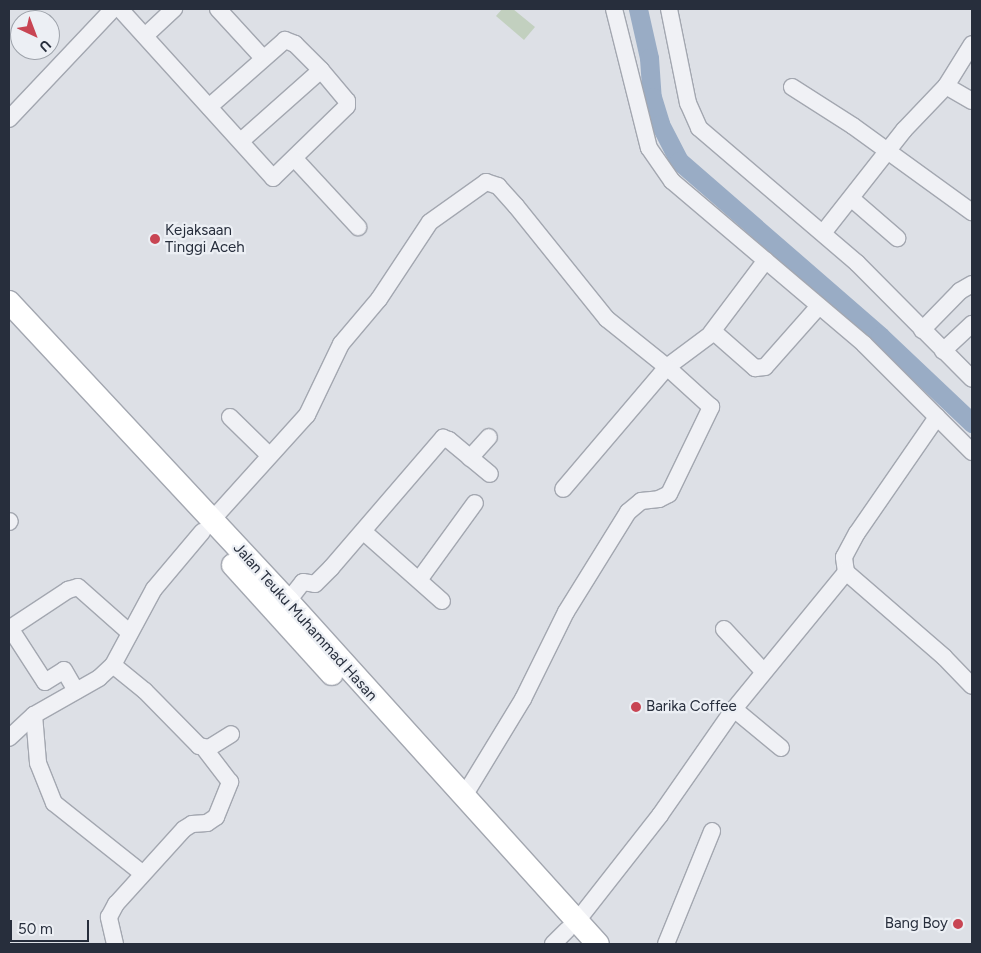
<!DOCTYPE html>
<style>
body{margin:0}
#map{position:relative;width:981px;height:953px;overflow:hidden;background:#dde0e6;font-family:Figtree,sans-serif}
div>[style]{position:absolute}
.green>*{inset:0;background:#c2d0bf}
.river>*{height:19px;margin:-9.5px;padding:0 9.5px;transform-origin:9.5px;border-radius:9.5px;background:#99acc5}
.roads{filter:drop-shadow(1px 0 #a3a7b0) drop-shadow(-1px 0 #a3a7b0) drop-shadow(0 1px #a3a7b0) drop-shadow(0 -1px #a3a7b0)}
.minor>*{height:16px;margin:-8px;padding:0 8px;transform-origin:8px;border-radius:8px;background:#f0f1f5}
.highway>*{height:22px;margin:-11px;padding:0 11px;transform-origin:11px;border-radius:11px;background:#fff}
.dots>*{width:14px;height:14px;translate:-50% -50%;box-sizing:border-box;border:2px solid #eceff4;border-radius:50%}
span{translate:-50% -50%;white-space:nowrap;text-align:center;line-height:1.15;-webkit-text-stroke:4.5px #eceff4;paint-order:stroke}
.poi-label{font-size:15px;color:#272e3c}
.left{translate:0 -50%;text-align:left}
.right{translate:-100% -50%;text-align:right}
.street-label{font-size:15px;color:#272e3c}
.frame{position:absolute;inset:0;border:10px solid #272e3c;pointer-events:none}
.north{position:absolute;left:10px;top:10px;width:50px;height:50px;box-sizing:border-box;background:#eceff4;border:1px solid #9da2aa;border-radius:50%;rotate:137deg;font-size:14px;font-weight:700;line-height:20px;text-align:center;color:#272e3c}
.north::after{content:'';display:block;margin:auto;width:18px;height:22px;background:#c84553;clip-path:polygon(50% 0,100% 100%,50% 72%,0 100%)}
.scale{position:absolute;left:10px;top:920px;width:79px;height:22px;box-sizing:border-box;border:2px solid #272e3c;border-top:0;padding-left:6px;font-size:15px;line-height:18px;white-space:nowrap;color:#272e3c;-webkit-text-stroke:4px #eceff4;paint-order:stroke}
</style>
<div id="map">
<div class="green">
<i style="clip-path:polygon(502px 9px,513px 9px,535px 27px,524px 40px,496px 16px)"></i>
</div>
<div class="river">
<i style="left:638px;top:9px;width:50px;rotate:77.3deg"></i>
<i style="left:649px;top:58px;width:39px;rotate:86deg"></i>
<i style="left:652px;top:97px;width:28px;rotate:73deg"></i>
<i style="left:660px;top:124px;width:42px;rotate:62.8deg"></i>
<i style="left:679px;top:161px;width:267px;rotate:41deg"></i>
<i style="left:880px;top:336px;width:127px;rotate:43.4deg"></i>
</div>
<div class="roads">
<div class="minor">
<i style="left:120px;top:9px;width:228px;rotate:47.8deg"></i>
<i style="left:273px;top:178px;width:103px;rotate:-44.2deg"></i>
<i style="left:347px;top:106px;width:5px;rotate:-90deg"></i>
<i style="left:347px;top:101px;width:40px;rotate:-130deg"></i>
<i style="left:321px;top:70px;width:37px;rotate:-135deg"></i>
<i style="left:295px;top:44px;width:11px;rotate:-158deg"></i>
<i style="left:285px;top:40px;width:101px;rotate:138.6deg"></i>
<i style="left:218px;top:9px;width:67px;rotate:47.4deg"></i>
<i style="left:614px;top:9px;width:143px;rotate:75.9deg"></i>
<i style="left:649px;top:148px;width:40px;rotate:55.1deg"></i>
<i style="left:672px;top:181px;width:252px;rotate:40.3deg"></i>
<i style="left:864px;top:344px;width:153px;rotate:45deg"></i>
<i style="left:669px;top:9px;width:96px;rotate:78.6deg"></i>
<i style="left:688px;top:103px;width:27px;rotate:66deg"></i>
<i style="left:699px;top:128px;width:208px;rotate:40.5deg"></i>
<i style="left:857px;top:263px;width:163px;rotate:45.2deg"></i>
<i style="left:145px;top:36px;width:40px;rotate:-43deg"></i>
<i style="left:946px;top:86px;width:30px;rotate:30deg"></i>
<i style="left:792px;top:87px;width:72px;rotate:32.6deg"></i>
<i style="left:853px;top:126px;width:147px;rotate:35.9deg"></i>
<i style="left:9px;top:119px;width:151px;rotate:-46.6deg"></i>
<i style="left:241px;top:141px;width:107px;rotate:-41.6deg"></i>
<i style="left:295px;top:159px;width:93px;rotate:47.2deg"></i>
<i style="left:852px;top:199px;width:60px;rotate:40.9deg"></i>
<i style="left:823px;top:233px;width:131px;rotate:-51.8deg"></i>
<i style="left:904px;top:130px;width:61px;rotate:-46.3deg"></i>
<i style="left:946px;top:86px;width:49px;rotate:-58.2deg"></i>
<i style="left:922px;top:330px;width:54px;rotate:-45.7deg"></i>
<i style="left:960px;top:291px;width:14px;rotate:-30deg"></i>
<i style="left:711px;top:333px;width:91px;rotate:-53deg"></i>
<i style="left:943px;top:351px;width:40px;rotate:-43deg"></i>
<i style="left:230px;top:417px;width:54px;rotate:44.3deg"></i>
<i style="left:470px;top:458px;width:28px;rotate:-48deg"></i>
<i style="left:212px;top:520px;width:142px;rotate:-47.9deg"></i>
<i style="left:307px;top:415px;width:79px;rotate:-64.4deg"></i>
<i style="left:341px;top:344px;width:59px;rotate:-49.8deg"></i>
<i style="left:379px;top:299px;width:92px;rotate:-56.5deg"></i>
<i style="left:430px;top:222px;width:69px;rotate:-35.5deg"></i>
<i style="left:486px;top:182px;width:13px;rotate:18deg"></i>
<i style="left:498px;top:186px;width:27px;rotate:48deg"></i>
<i style="left:516px;top:206px;width:145px;rotate:51.2deg"></i>
<i style="left:607px;top:319px;width:77px;rotate:38.7deg"></i>
<i style="left:667px;top:367px;width:59px;rotate:-36.7deg"></i>
<i style="left:714px;top:332px;width:55px;rotate:41.3deg"></i>
<i style="left:755px;top:368px;width:10px;rotate:-6deg"></i>
<i style="left:765px;top:367px;width:81px;rotate:-48.5deg"></i>
<i style="left:9px;top:522px;width:1px;rotate:-45deg"></i>
<i style="left:364px;top:532px;width:104px;rotate:41.5deg"></i>
<i style="left:846px;top:572px;width:15px;rotate:-98deg"></i>
<i style="left:844px;top:557px;width:27px;rotate:-62deg"></i>
<i style="left:857px;top:533px;width:141px;rotate:-55.4deg"></i>
<i style="left:419px;top:580px;width:95px;rotate:-54deg"></i>
<i style="left:288px;top:601px;width:24px;rotate:-52deg"></i>
<i style="left:303px;top:582px;width:12px;rotate:9deg"></i>
<i style="left:315px;top:584px;width:23px;rotate:-45deg"></i>
<i style="left:331px;top:568px;width:172px;rotate:-49.3deg"></i>
<i style="left:443px;top:438px;width:6px;rotate:18deg"></i>
<i style="left:449px;top:440px;width:53px;rotate:39.7deg"></i>
<i style="left:10px;top:628px;width:64px;rotate:57.1deg"></i>
<i style="left:45px;top:682px;width:22px;rotate:-32deg"></i>
<i style="left:64px;top:670px;width:24px;rotate:60deg"></i>
<i style="left:9px;top:629px;width:71px;rotate:-33.5deg"></i>
<i style="left:68px;top:590px;width:10px;rotate:-17deg"></i>
<i style="left:78px;top:587px;width:69px;rotate:41.5deg"></i>
<i style="left:724px;top:629px;width:57px;rotate:47.1deg"></i>
<i style="left:113px;top:665px;width:41px;rotate:39.1deg"></i>
<i style="left:145px;top:691px;width:77px;rotate:45.5deg"></i>
<i style="left:199px;top:746px;width:10px;rotate:11deg"></i>
<i style="left:209px;top:748px;width:26px;rotate:-32deg"></i>
<i style="left:734px;top:709px;width:61px;rotate:39.7deg"></i>
<i style="left:34px;top:715px;width:48px;rotate:85.2deg"></i>
<i style="left:38px;top:763px;width:43px;rotate:68.2deg"></i>
<i style="left:54px;top:803px;width:112px;rotate:38.5deg"></i>
<i style="left:9px;top:738px;width:34px;rotate:-43deg"></i>
<i style="left:34px;top:715px;width:75px;rotate:-29.6deg"></i>
<i style="left:99px;top:678px;width:19px;rotate:-43deg"></i>
<i style="left:113px;top:665px;width:86px;rotate:-61.7deg"></i>
<i style="left:154px;top:589px;width:75px;rotate:-49.9deg"></i>
<i style="left:464px;top:796px;width:114px;rotate:-58.7deg"></i>
<i style="left:523px;top:699px;width:97px;rotate:-63.7deg"></i>
<i style="left:566px;top:612px;width:118px;rotate:-58.2deg"></i>
<i style="left:628px;top:512px;width:17px;rotate:-40deg"></i>
<i style="left:641px;top:501px;width:18px;rotate:-6deg"></i>
<i style="left:659px;top:499px;width:11px;rotate:-27deg"></i>
<i style="left:669px;top:494px;width:97px;rotate:-64.2deg"></i>
<i style="left:711px;top:407px;width:59px;rotate:-137.7deg"></i>
<i style="left:667px;top:367px;width:160px;rotate:130.4deg"></i>
<i style="left:577px;top:921px;width:135px;rotate:-51.9deg"></i>
<i style="left:660px;top:815px;width:129px;rotate:-55.1deg"></i>
<i style="left:734px;top:709px;width:177px;rotate:-50.7deg"></i>
<i style="left:846px;top:572px;width:130px;rotate:40.9deg"></i>
<i style="left:944px;top:657px;width:40px;rotate:46deg"></i>
<i style="left:115px;top:944px;width:28px;rotate:-103deg"></i>
<i style="left:109px;top:917px;width:15px;rotate:-62deg"></i>
<i style="left:116px;top:904px;width:101px;rotate:-47.8deg"></i>
<i style="left:184px;top:829px;width:9px;rotate:-32deg"></i>
<i style="left:192px;top:824px;width:15px;rotate:-4deg"></i>
<i style="left:207px;top:823px;width:11px;rotate:-34deg"></i>
<i style="left:216px;top:817px;width:38px;rotate:-68deg"></i>
<i style="left:230px;top:782px;width:43px;rotate:-127.4deg"></i>
<i style="left:553px;top:944px;width:20px;rotate:-45deg"></i>
<i style="left:666px;top:944px;width:122px;rotate:-67.8deg"></i>
</div>
<div class="highway">
<i style="left:9px;top:302px;width:409px;rotate:47deg"></i>
<i style="left:288px;top:601px;width:462px;rotate:47.9deg"></i>
<i style="left:233px;top:565px;width:147px;rotate:47.8deg"></i>
</div>
</div>
<div class="dots">
<i style="left:155px;top:239px;background:#c84553"></i>
<i style="left:636px;top:707px;background:#c84553"></i>
<i style="left:958px;top:924px;background:#c84553"></i>
</div>
<div class="poi-label">
<span class="left" style="left:165px;top:239px">Kejaksaan<br>Tinggi Aceh</span>
<span class="left" style="left:646px;top:707px">Barika Coffee</span>
<span class="right" style="left:948px;top:924px">Bang Boy</span>
</div>
<div class="street-label">
<span style="left:305px;top:622px;rotate:48deg">Jalan Teuku Muhammad Hasan</span>
</div>
<div class="frame"></div>
<div class="north">U</div>
<div class="scale">50 m</div>
</div>
